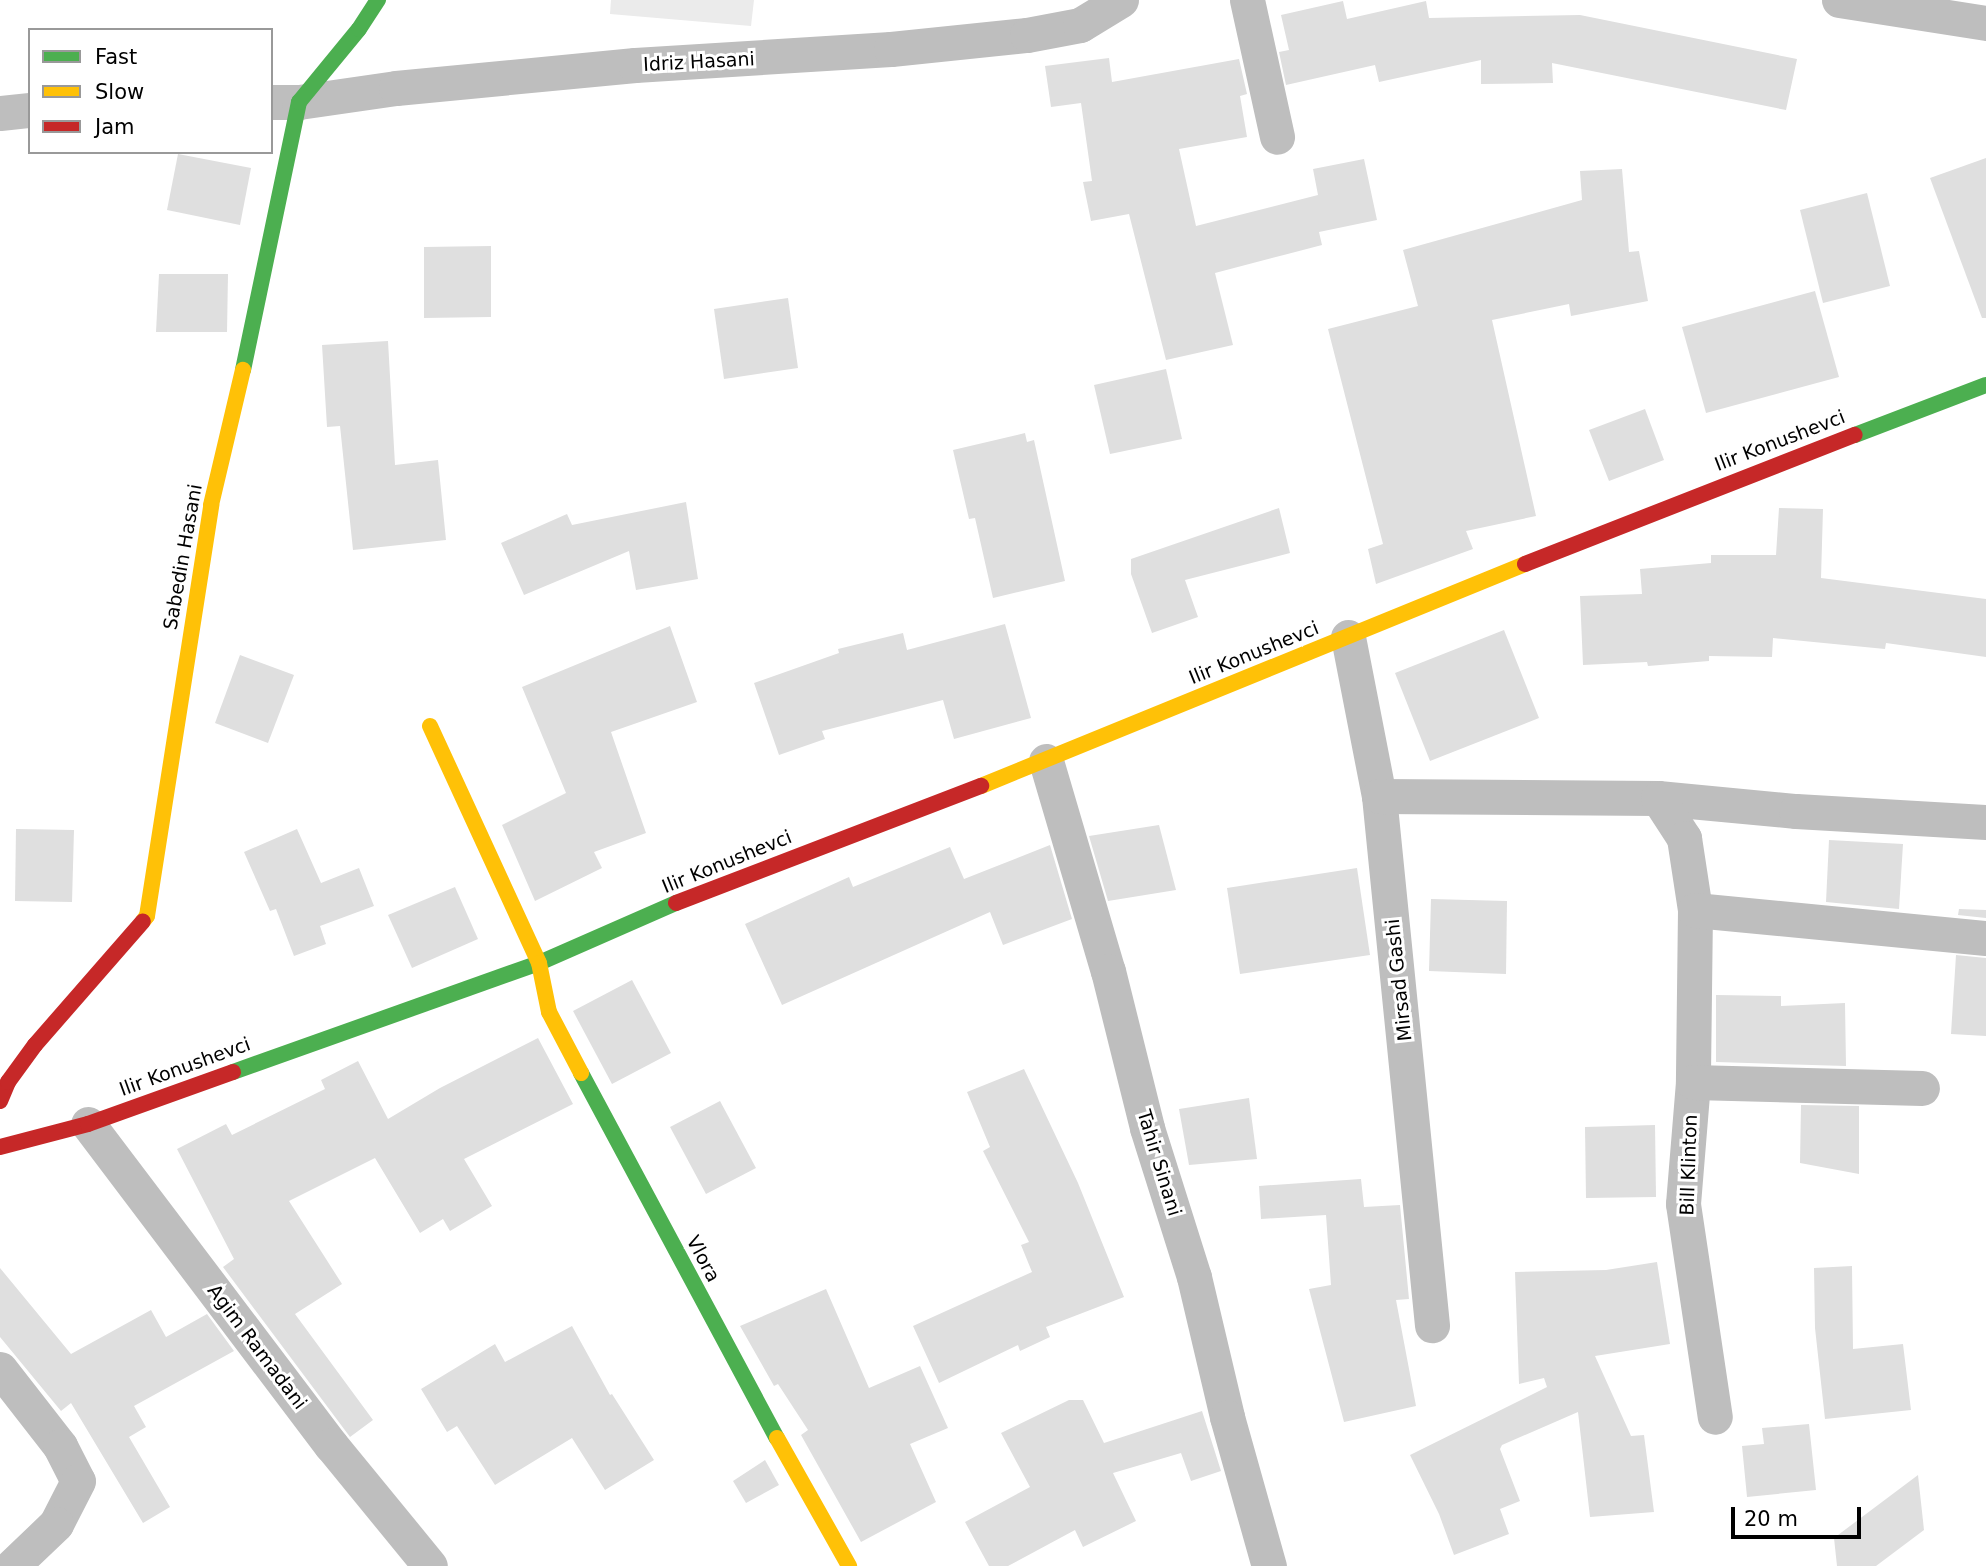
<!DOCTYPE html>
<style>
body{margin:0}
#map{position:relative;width:1986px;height:1566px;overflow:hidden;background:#fff;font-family:"DejaVu Sans",sans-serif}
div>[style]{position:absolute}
.green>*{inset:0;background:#ebebeb}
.building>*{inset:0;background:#dfdfdf}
.street>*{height:35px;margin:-17.5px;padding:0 17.5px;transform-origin:17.5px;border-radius:17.5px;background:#bebebe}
.fast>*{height:16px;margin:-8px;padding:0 8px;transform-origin:8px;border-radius:8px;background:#4caf50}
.slow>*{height:16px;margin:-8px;padding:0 8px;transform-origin:8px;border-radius:8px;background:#ffc107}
.jam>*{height:16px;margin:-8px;padding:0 8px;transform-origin:8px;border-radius:8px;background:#c62828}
span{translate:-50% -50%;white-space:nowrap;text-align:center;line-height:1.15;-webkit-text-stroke:6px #fff;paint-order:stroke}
.street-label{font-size:19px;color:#000}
.legend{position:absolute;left:28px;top:28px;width:245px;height:126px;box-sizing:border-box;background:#fff;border:2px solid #999;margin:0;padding:9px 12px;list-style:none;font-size:21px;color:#000}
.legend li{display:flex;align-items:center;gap:14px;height:35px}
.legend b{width:35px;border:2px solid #999}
.scale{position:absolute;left:1731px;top:1507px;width:130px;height:32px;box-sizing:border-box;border:4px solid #000;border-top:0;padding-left:9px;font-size:21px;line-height:24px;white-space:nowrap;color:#000;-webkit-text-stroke:5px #fff;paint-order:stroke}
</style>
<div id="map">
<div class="green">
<i style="clip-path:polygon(611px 0,754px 0,751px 26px,610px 14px)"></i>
</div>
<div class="building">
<i style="clip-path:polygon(1343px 1px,1347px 19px,1426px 1px,1429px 18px,1580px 15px,1797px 59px,1786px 110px,1552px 63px,1553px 83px,1481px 84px,1481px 60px,1379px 82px,1375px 65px,1286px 85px,1279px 52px,1289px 50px,1281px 15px)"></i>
<i style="clip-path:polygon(1109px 58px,1112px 82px,1239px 59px,1247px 94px,1240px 96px,1247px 137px,1179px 149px,1196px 226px,1318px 195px,1313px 169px,1364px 159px,1377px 220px,1319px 232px,1322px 245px,1215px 273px,1233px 345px,1166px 360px,1129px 214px,1091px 221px,1083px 182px,1092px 181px,1081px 103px,1051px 107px,1045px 66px)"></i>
<i style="clip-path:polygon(178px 154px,251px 168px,240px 225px,167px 210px)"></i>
<i style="clip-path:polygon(1986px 158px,1986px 318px,1982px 318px,1930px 178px)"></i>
<i style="clip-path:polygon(1622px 169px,1629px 252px,1639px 251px,1648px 301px,1571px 316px,1569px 304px,1492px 320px,1536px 516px,1466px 531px,1473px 549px,1376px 584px,1368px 549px,1383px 544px,1328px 329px,1418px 306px,1403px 250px,1582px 200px,1580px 171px)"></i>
<i style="clip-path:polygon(1867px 193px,1890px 286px,1823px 303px,1800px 210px)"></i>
<i style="clip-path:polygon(491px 246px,491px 317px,424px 318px,424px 247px)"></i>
<i style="clip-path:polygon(159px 274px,228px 274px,227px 332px,156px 332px)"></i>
<i style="clip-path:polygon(1815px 291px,1839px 377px,1706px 413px,1682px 327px)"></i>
<i style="clip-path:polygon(788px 298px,798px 368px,724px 379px,714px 309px)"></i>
<i style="clip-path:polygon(388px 341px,395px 465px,438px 460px,446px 540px,353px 550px,340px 426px,327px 427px,322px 345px)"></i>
<i style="clip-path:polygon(1166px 369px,1182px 439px,1110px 454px,1094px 385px)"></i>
<i style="clip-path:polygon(1645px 409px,1664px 460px,1609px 481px,1589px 430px)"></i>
<i style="clip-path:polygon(1025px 433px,1027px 442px,1034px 440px,1065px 581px,993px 598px,975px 518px,969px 519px,953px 450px)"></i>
<i style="clip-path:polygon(686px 502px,698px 579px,636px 590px,629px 551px,524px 595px,501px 543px,567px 514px,572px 525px)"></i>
<i style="clip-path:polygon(1279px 508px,1290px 553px,1185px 580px,1198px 617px,1152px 633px,1131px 574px,1131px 559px)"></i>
<i style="clip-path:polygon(1779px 508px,1823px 509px,1821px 578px,1986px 599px,1986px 657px,1886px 643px,1885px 649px,1773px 638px,1772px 657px,1709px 656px,1709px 661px,1648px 666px,1647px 662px,1583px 665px,1580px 596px,1642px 594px,1640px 569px,1711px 563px,1711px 555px,1776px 555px)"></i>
<i style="clip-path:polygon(1005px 624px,1031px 718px,954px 739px,943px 700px,822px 731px,825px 739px,779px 755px,754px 683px,839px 653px,838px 649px,903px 633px,907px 650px)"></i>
<i style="clip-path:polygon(670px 626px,697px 702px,611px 732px,646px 833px,594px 852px,602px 868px,535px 901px,502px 825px,566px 793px,522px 687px)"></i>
<i style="clip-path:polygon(1504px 630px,1539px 718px,1430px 761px,1395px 673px)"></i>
<i style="clip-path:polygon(240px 655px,294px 675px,268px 743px,215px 723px)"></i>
<i style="clip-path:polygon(1159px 825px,1176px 890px,1108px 901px,1089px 836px)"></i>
<i style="clip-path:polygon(16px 829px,74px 830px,72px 902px,15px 901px)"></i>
<i style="clip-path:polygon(297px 829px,321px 883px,359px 868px,374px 906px,320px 926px,326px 944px,294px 956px,276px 909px,270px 911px,244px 852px)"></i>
<i style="clip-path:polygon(1829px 840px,1903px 844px,1899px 909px,1826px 902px)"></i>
<i style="clip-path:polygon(1050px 845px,1072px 919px,1003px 945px,990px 912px,782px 1005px,745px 924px,849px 877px,853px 887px,950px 847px,964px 879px)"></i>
<i style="clip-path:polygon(1357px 868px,1370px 955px,1240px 974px,1227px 888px)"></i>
<i style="clip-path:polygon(455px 887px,478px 939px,412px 968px,388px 915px)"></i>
<i style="clip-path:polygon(1431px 899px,1507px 901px,1506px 974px,1429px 971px)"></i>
<i style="clip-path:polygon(1959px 909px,1986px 910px,1986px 918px,1958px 915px)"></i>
<i style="clip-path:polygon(1956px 955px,1986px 958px,1986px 1036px,1951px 1034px)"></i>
<i style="clip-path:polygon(632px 980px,671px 1053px,612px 1084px,573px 1011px)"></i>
<i style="clip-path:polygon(1716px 995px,1781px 996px,1781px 1006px,1845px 1003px,1846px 1066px,1716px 1062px)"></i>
<i style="clip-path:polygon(538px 1038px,573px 1104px,464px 1159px,492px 1206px,450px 1231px,443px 1219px,420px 1233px,375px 1158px,289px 1201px,342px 1284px,295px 1314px,373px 1420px,350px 1437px,223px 1267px,234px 1259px,177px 1149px,226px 1124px,232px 1135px,325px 1089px,321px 1080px,358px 1061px,388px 1119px,440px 1088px)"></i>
<i style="clip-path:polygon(1024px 1069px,1078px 1183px,1124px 1297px,1046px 1327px,1050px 1337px,1020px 1351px,1018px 1345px,939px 1383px,913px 1326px,1032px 1272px,1021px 1245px,1029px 1242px,983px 1151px,990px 1147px,967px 1092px)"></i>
<i style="clip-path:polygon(1249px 1098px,1257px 1159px,1189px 1165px,1179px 1109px)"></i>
<i style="clip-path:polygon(720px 1101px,756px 1168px,706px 1194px,670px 1127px)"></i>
<i style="clip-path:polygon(1801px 1105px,1859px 1106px,1859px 1174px,1800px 1163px)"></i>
<i style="clip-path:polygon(1655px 1125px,1656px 1197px,1586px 1198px,1585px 1127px)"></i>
<i style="clip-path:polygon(1361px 1179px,1364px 1207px,1400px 1205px,1409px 1299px,1396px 1300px,1416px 1406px,1344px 1422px,1309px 1289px,1331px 1285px,1326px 1215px,1261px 1219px,1259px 1186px)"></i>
<i style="clip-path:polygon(1657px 1262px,1670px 1344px,1595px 1356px,1631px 1436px,1644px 1435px,1654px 1512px,1590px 1517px,1578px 1412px,1502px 1445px,1500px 1449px,1520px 1501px,1500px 1509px,1509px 1534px,1454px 1555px,1439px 1514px,1410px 1455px,1547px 1387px,1544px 1378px,1519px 1384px,1515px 1272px,1606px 1270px)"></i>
<i style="clip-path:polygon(1852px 1266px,1853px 1349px,1903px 1344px,1911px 1410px,1825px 1419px,1815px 1328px,1814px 1268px)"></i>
<i style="clip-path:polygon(0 1268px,71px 1354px,151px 1310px,166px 1337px,207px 1314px,234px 1351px,134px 1406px,146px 1427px,129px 1437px,170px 1507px,143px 1523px,71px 1403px,61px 1411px,0 1337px)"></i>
<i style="clip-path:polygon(826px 1289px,869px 1388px,920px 1366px,948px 1428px,910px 1444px,936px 1502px,861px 1542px,801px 1435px,808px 1430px,778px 1384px,774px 1386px,740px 1326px)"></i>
<i style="clip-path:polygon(572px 1326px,610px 1395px,612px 1394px,654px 1460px,605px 1490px,572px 1438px,495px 1485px,457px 1426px,447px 1432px,421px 1389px,495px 1344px,505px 1362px)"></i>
<i style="clip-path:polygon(1069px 1400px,1083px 1400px,1104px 1443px,1202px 1411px,1221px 1471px,1191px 1481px,1181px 1453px,1113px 1473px,1136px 1521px,1083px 1547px,1075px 1530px,1008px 1566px,989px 1566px,965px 1522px,1030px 1487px,1001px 1433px)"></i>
<i style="clip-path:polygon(1809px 1424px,1816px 1490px,1747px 1497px,1742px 1446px,1764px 1444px,1762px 1428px)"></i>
<i style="clip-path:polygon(765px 1460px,779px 1485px,746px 1503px,733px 1481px)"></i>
<i style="clip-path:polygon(1918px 1475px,1924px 1530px,1876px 1566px,1837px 1566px,1834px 1538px)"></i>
</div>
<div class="street">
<i style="left:1247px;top:0;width:140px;rotate:77.6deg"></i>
<i style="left:1839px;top:0;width:149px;rotate:8.9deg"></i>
<i style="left:271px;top:102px;width:28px"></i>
<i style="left:299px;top:102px;width:98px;rotate:-8.2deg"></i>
<i style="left:396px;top:88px;width:240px;rotate:-5.5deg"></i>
<i style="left:635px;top:65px;width:256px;rotate:-3.6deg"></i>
<i style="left:891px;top:49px;width:137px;rotate:-5.9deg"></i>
<i style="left:1027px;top:35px;width:54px;rotate:-10.7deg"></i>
<i style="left:1080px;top:25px;width:48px;rotate:-31.4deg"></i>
<i style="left:0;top:113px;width:30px;rotate:-6deg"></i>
<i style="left:1348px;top:637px;width:162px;rotate:79deg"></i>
<i style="left:1379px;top:796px;width:532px;rotate:84.28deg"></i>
<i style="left:1046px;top:761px;width:219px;rotate:73.6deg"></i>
<i style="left:1108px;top:971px;width:162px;rotate:76deg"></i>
<i style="left:1147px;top:1128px;width:156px;rotate:72.5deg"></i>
<i style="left:1194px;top:1277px;width:144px;rotate:76.7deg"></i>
<i style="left:1227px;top:1417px;width:155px;rotate:74.3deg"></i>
<i style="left:1379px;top:796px;width:279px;rotate:0.4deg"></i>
<i style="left:1658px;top:798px;width:139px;rotate:5.4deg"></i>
<i style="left:1796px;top:811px;width:190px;rotate:3.3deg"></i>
<i style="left:1658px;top:798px;width:48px;rotate:57deg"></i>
<i style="left:1684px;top:838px;width:73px;rotate:81.3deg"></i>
<i style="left:1695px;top:910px;width:172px;rotate:90.7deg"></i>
<i style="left:1693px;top:1082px;width:122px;rotate:94.7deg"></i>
<i style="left:1683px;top:1204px;width:215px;rotate:81.5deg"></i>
<i style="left:1695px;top:910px;width:292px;rotate:5.5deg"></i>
<i style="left:1693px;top:1082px;width:229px;rotate:1.5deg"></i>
<i style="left:88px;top:1124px;width:403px;rotate:52.9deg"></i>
<i style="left:331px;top:1445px;width:156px;rotate:50.7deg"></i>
<i style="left:0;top:1369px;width:98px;rotate:52.1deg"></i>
<i style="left:60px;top:1446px;width:39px;rotate:63deg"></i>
<i style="left:78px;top:1481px;width:48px;rotate:117.1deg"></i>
<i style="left:56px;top:1524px;width:61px;rotate:136.3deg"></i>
</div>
<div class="fast">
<i style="left:243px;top:370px;width:274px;rotate:-78.2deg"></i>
<i style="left:299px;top:102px;width:94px;rotate:-50.6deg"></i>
<i style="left:359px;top:29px;width:35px;rotate:-57deg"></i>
<i style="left:1855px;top:435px;width:140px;rotate:-20.9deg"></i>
<i style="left:233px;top:1072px;width:325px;rotate:-19.6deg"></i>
<i style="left:539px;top:963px;width:150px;rotate:-23.7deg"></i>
<i style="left:581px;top:1073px;width:414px;rotate:61.8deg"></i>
</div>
<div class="slow">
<i style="left:430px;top:726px;width:261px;rotate:65.3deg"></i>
<i style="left:539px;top:963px;width:50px;rotate:78.5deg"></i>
<i style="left:549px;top:1012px;width:69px;rotate:62.3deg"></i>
<i style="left:981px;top:786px;width:588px;rotate:-22.2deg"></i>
<i style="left:143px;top:921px;width:6px;rotate:-51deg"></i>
<i style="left:147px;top:916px;width:416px;rotate:-81.1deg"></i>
<i style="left:211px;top:505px;width:139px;rotate:-76.7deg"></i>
<i style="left:777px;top:1438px;width:147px;rotate:60.6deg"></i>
</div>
<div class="jam">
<i style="left:1525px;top:564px;width:354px;rotate:-21.4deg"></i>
<i style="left:676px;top:903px;width:327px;rotate:-21deg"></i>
<i style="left:0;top:1101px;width:21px;rotate:-67deg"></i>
<i style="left:8px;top:1082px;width:46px;rotate:-53.9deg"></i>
<i style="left:35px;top:1045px;width:164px;rotate:-48.9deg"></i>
<i style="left:0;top:1147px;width:91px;rotate:-14.6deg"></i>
<i style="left:88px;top:1124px;width:154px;rotate:-19.7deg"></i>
</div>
<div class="street-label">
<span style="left:699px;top:62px;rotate:-3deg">Idriz Hasani</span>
<span style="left:1780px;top:441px;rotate:-21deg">Ilir Konushevci</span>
<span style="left:183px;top:557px;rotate:-80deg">Sabedin Hasani</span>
<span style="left:1254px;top:653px;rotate:-22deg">Ilir Konushevci</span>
<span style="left:727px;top:862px;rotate:-22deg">Ilir Konushevci</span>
<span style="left:1399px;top:980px;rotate:-96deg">Mirsad Gashi</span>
<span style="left:185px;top:1067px;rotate:-20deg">Ilir Konushevci</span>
<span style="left:1159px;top:1163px;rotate:73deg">Tahir Sinani</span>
<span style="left:1689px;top:1165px;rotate:-88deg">Bill Klinton</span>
<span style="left:703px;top:1259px;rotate:62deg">Vlora</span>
<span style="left:257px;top:1347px;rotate:53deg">Agim Ramadani</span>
</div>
<ul class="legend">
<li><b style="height:9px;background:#4caf50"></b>Fast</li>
<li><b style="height:9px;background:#ffc107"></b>Slow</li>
<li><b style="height:9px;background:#c62828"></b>Jam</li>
</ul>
<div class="scale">20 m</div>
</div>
